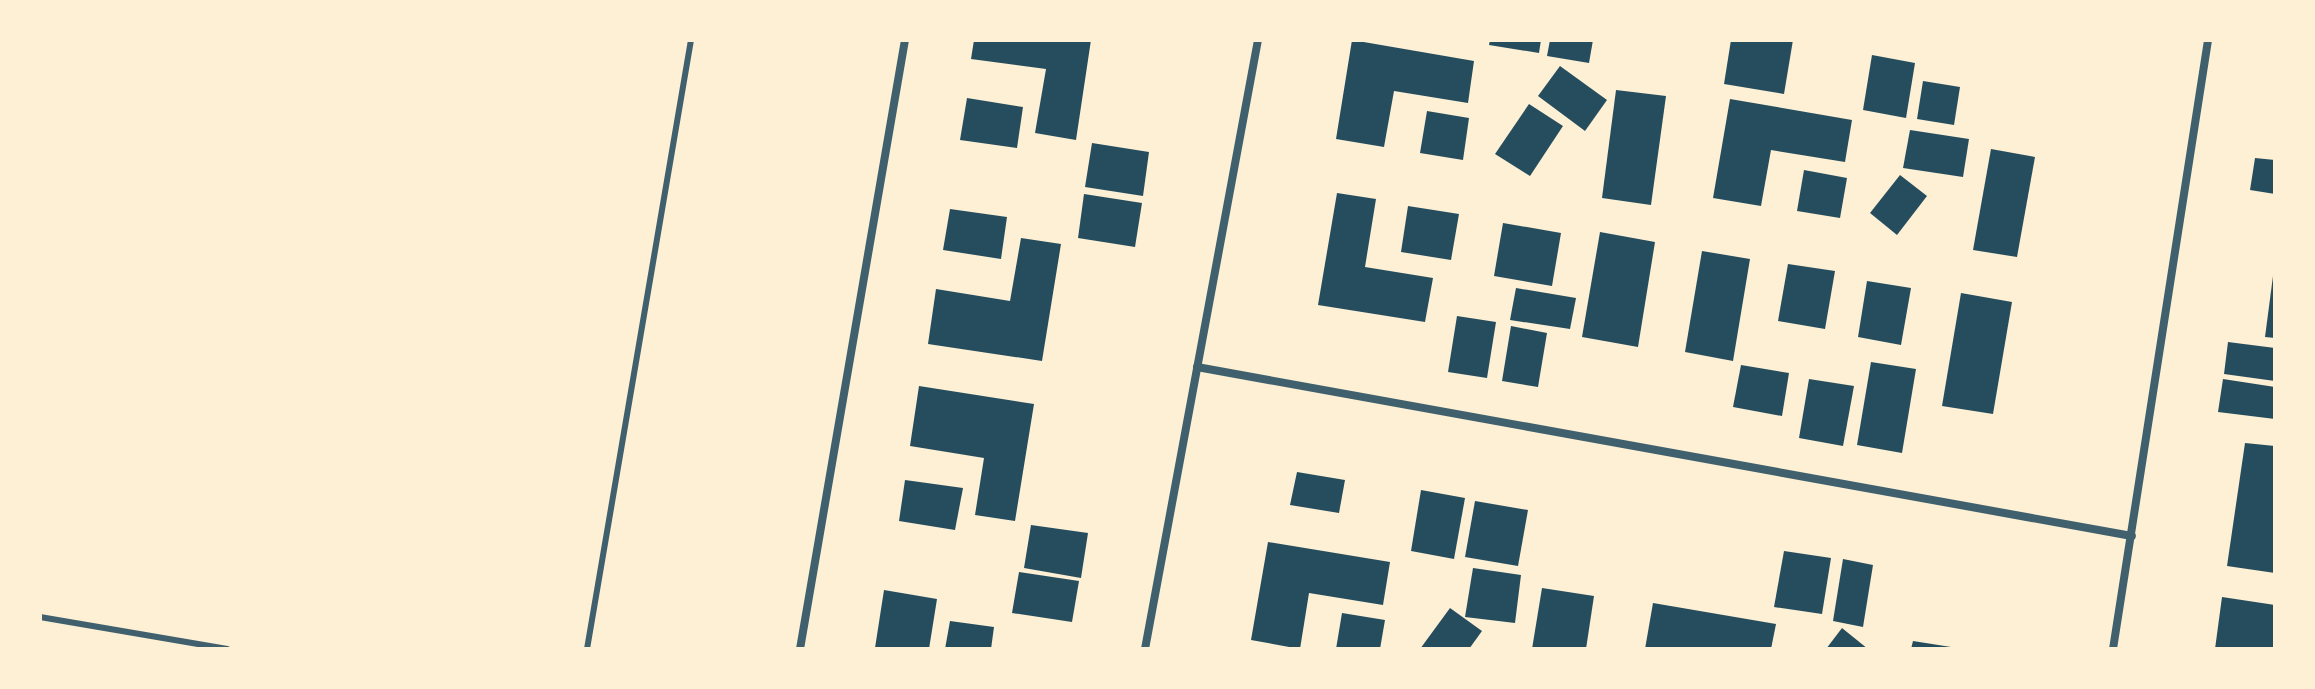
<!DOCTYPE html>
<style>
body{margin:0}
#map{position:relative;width:2315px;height:689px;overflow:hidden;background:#fdf0d5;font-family:"Zilla Slab",serif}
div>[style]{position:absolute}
.building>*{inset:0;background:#264d5e}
.service>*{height:6px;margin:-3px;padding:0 3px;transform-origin:3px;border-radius:3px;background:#3f606c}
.minor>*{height:8px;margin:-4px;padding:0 4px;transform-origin:4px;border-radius:4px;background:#3f606c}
span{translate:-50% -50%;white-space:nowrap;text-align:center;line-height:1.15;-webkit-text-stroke:7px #fdf0d5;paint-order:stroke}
.frame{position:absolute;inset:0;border:42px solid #fdf0d5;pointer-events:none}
</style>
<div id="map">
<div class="building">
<i style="clip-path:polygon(974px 40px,1091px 40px,1076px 140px,1035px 133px,1046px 69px,971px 59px)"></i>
<i style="clip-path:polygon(1352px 40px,1474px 61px,1468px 103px,1394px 91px,1384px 147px,1336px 139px)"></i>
<i style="clip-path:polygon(1490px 40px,1541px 40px,1539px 53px,1489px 45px)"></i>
<i style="clip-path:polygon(1550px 40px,1593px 40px,1589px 63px,1547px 56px)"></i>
<i style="clip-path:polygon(1731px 40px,1793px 40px,1784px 94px,1724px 84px)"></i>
<i style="clip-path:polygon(1872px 55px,1915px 63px,1906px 118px,1863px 110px)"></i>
<i style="clip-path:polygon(1560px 66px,1607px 100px,1585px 131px,1538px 96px)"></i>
<i style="clip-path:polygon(1923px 81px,1960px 87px,1954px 125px,1917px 119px)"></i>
<i style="clip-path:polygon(1616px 90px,1666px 96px,1651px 205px,1602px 198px)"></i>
<i style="clip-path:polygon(967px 98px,1023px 107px,1017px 148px,960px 140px)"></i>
<i style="clip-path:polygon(1730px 99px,1852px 120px,1845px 162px,1771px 150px,1761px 206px,1713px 198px)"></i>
<i style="clip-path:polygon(1529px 104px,1563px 126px,1530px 176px,1495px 154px)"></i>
<i style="clip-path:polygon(1427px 111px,1469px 118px,1463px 160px,1420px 153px)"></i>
<i style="clip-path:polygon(1910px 130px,1969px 139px,1963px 177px,1903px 168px)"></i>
<i style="clip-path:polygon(1092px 143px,1149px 152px,1143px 196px,1085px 187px)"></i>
<i style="clip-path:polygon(1991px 149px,2035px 157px,2017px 257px,1973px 250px)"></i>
<i style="clip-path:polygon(2255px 158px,2275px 160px,2275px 194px,2250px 190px)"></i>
<i style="clip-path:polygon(1804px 170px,1847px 178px,1840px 218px,1797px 211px)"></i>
<i style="clip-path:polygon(1900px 175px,1927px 196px,1897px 235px,1870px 213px)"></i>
<i style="clip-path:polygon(1337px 193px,1376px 199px,1365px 267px,1433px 278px,1425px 322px,1318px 305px)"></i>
<i style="clip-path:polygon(1084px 194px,1142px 203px,1135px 247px,1078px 238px)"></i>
<i style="clip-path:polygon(1408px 206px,1459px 214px,1451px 260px,1401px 252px)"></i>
<i style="clip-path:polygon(950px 209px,1007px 217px,1001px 259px,943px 250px)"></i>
<i style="clip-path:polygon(1503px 223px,1561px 233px,1552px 286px,1494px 276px)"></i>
<i style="clip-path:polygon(1600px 232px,1655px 242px,1638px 347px,1582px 337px)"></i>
<i style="clip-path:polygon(1021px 238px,1061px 244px,1042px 361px,928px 344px,936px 289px,1010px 301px)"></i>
<i style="clip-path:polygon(1702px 251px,1750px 259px,1733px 361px,1685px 352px)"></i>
<i style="clip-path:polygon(1788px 264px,1835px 271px,1825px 329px,1778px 321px)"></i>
<i style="clip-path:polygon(2273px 276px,2275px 276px,2275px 338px,2265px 337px)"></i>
<i style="clip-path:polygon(1867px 281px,1911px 288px,1901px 345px,1858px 337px)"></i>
<i style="clip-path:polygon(1516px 288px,1576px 298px,1570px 329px,1510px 320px)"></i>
<i style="clip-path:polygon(1961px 293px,2012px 302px,1993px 414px,1942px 406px)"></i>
<i style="clip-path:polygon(1457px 316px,1496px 322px,1487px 378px,1448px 372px)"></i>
<i style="clip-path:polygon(1511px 326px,1547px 333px,1538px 387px,1502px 381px)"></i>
<i style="clip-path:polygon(2228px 342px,2275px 348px,2275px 381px,2224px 374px)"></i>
<i style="clip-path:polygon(1871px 362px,1916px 369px,1902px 453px,1857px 445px)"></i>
<i style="clip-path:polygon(1741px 365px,1789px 373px,1782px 416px,1733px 407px)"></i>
<i style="clip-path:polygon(1809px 379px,1854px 386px,1843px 446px,1799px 438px)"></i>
<i style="clip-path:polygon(2223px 379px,2275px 387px,2275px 419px,2218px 412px)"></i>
<i style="clip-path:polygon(919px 386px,1034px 404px,1015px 521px,975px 515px,984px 458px,910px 446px)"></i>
<i style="clip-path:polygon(2245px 443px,2275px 446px,2275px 573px,2227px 566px)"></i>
<i style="clip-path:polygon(1297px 472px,1345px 480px,1339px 513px,1290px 505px)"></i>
<i style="clip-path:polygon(905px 480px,963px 488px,955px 530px,899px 521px)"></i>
<i style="clip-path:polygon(1421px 490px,1465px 498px,1454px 559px,1411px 551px)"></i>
<i style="clip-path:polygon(1475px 501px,1528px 510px,1518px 566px,1465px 557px)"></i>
<i style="clip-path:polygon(1031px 525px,1088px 533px,1081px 578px,1024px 568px)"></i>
<i style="clip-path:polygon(1268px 542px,1390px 562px,1383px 605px,1309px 593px,1300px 649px,1251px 640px)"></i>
<i style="clip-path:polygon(1784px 551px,1831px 558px,1822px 614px,1774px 607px)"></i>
<i style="clip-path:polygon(1843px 559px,1873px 565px,1863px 627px,1833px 621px)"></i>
<i style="clip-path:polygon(1473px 568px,1521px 575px,1515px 623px,1465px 617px)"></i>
<i style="clip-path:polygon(1019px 572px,1079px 581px,1072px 622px,1012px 613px)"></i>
<i style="clip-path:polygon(1542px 588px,1594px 596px,1586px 649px,1532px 649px)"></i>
<i style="clip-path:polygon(884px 590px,937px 599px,929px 649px,875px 648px)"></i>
<i style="clip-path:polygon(2222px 597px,2275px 605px,2275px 649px,2215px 649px)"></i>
<i style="clip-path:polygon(1653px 603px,1776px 624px,1771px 649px,1645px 649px)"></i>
<i style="clip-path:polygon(1450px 608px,1482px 631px,1469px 649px,1420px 649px)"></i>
<i style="clip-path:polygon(1342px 613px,1385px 620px,1380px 649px,1336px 649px)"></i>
<i style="clip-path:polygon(950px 621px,994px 627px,991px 649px,945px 649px)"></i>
<i style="clip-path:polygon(1842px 628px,1868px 649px,1826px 649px)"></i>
<i style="clip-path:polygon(1913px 641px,1951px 647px,1951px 649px,1911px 649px)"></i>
</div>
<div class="service">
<i style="left:40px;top:617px;width:190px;rotate:9.7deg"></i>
<i style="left:587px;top:649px;width:618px;rotate:-80.31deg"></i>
</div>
<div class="minor">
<i style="left:1197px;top:367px;width:950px;rotate:10.25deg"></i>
<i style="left:800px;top:649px;width:618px;rotate:-80.22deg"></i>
<i style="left:1145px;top:649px;width:619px;rotate:-79.49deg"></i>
<i style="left:2113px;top:649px;width:616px;rotate:-81.13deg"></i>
</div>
<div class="frame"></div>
</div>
